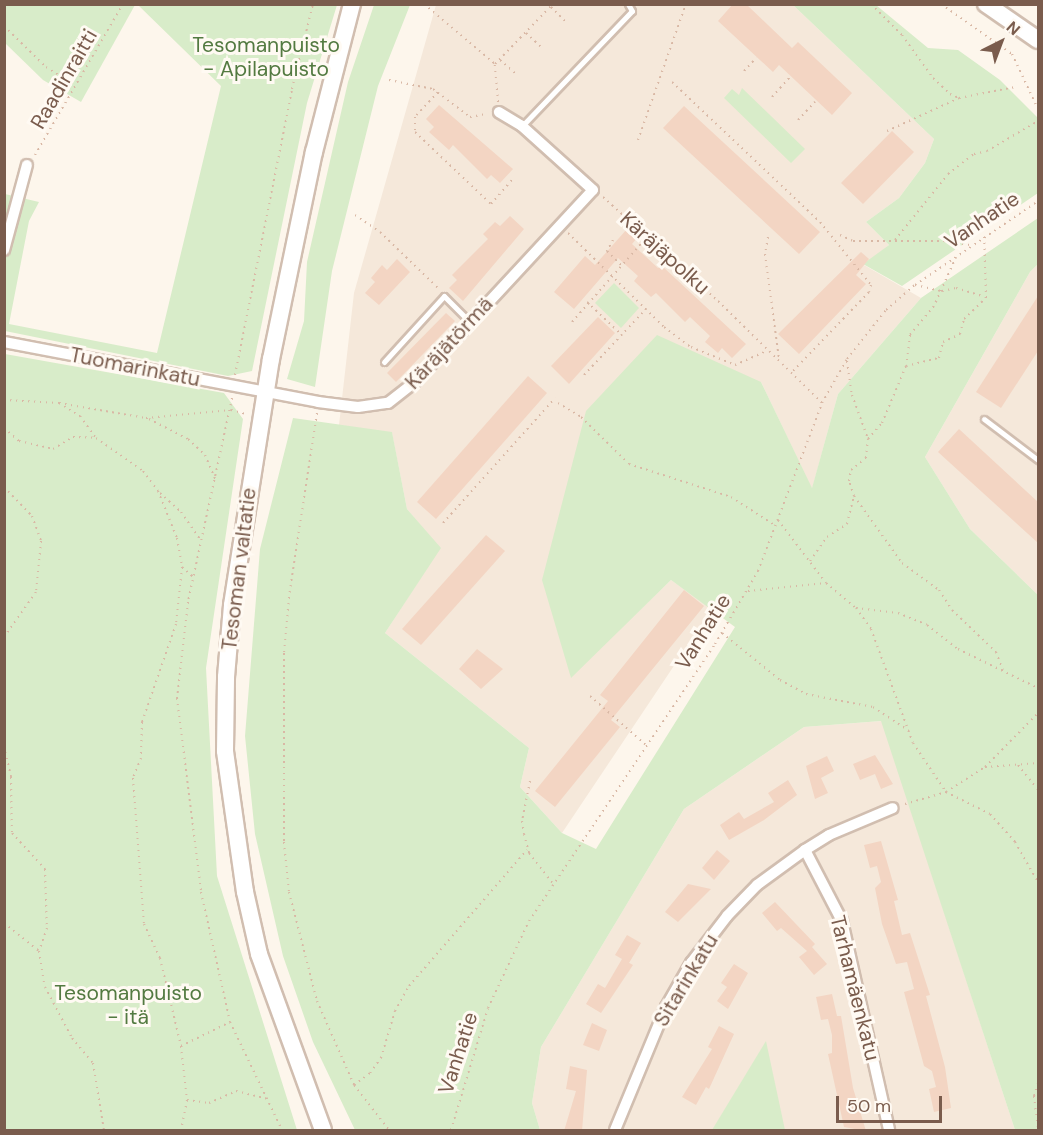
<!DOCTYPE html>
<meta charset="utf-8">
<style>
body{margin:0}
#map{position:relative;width:1043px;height:1135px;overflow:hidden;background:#fdf6ec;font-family:"DM Sans",sans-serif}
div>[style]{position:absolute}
.residential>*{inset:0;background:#f5e8da}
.green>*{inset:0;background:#d8ecc9}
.building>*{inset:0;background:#f3d5c3}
.path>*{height:2px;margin-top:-1px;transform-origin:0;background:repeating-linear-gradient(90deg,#d9b8a5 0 1.5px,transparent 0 6px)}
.roads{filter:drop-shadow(2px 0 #d1beb0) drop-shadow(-2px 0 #d1beb0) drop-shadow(0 2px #d1beb0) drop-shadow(0 -2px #d1beb0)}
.service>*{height:5px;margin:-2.5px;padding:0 2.5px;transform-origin:2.5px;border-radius:2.5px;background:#fff}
.minor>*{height:10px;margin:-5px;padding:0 5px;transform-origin:5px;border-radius:5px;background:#fff}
.secondary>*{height:16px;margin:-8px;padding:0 8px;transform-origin:8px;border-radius:8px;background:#fff}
span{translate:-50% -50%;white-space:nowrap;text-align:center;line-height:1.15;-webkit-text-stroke:6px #fffaf3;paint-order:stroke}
.park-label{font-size:21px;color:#537a41}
.street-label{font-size:21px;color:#7a5c4d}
.frame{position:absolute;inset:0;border:6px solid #7a5c4d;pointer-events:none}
.north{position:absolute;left:971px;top:12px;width:60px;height:60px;-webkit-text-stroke:4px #fffaf3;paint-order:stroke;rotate:42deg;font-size:16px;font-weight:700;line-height:24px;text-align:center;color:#7a5c4d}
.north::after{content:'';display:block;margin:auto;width:21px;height:27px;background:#7a5c4d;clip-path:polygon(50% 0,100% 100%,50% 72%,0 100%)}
.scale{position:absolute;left:836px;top:1096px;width:106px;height:27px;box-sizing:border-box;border:3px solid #7a5c4d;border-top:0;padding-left:8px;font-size:18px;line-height:21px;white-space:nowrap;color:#7a5c4d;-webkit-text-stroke:4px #fffaf3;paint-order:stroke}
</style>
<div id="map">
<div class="residential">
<i style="clip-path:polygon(436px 5px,793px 5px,934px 139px,925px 163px,899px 198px,866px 222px,889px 245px,864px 265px,921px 298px,838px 394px,812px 489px,761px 382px,570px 677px,671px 580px,712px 609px,562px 833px,520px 787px,529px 748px,385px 633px,440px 548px,407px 509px,392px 433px,339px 425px,354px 293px)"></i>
<i style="clip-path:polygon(1038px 264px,1038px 595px,970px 529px,925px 457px,1030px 272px)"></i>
<i style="clip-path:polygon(882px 721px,1015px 1130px,540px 1130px,532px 1103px,541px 1047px,684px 809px,804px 727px)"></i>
</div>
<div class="green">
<i style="clip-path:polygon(4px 5px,5px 4px,135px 5px,81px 102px,43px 80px,5px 43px)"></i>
<i style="clip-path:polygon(138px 5px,337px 5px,307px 103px,252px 371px,228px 376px,5px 331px,5px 194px,39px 202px,29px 221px,9px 324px,157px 353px,221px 86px)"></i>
<i style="clip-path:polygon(374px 5px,410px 5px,378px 86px,332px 271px,315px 387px,287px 379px,304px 321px,307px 262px,348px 82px)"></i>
<i style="clip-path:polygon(793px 5px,876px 5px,928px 48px,958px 50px,1000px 80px,1038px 118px,1038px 193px,902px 286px,863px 264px,889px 245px,866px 222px,899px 198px,925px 163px,934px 139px)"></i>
<i style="clip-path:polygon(742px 88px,805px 149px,791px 163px,724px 98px,732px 89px,739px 95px)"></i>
<i style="clip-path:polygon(1038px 218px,1038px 264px,1030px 272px,925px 457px,970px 529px,1038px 595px,1038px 1130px,1015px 1130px,881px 721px,804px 727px,684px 809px,541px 1047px,532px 1103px,540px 1130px,355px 1130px,313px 1042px,283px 956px,255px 834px,245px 736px,260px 549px,293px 418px,392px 432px,407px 509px,441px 548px,385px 633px,529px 748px,520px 787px,562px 833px,596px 849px,735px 627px,671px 580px,571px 678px,542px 580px,586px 411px,657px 335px,761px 382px,812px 488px,838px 394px,921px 298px)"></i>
<i style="clip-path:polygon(614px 283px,639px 308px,621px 328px,595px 303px)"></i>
<i style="clip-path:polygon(5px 354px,224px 393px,243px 419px,206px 668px,217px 876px,297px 1130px,5px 1130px)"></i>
<i style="clip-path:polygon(766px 1041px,785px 1130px,712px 1130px)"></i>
</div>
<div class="building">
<i style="clip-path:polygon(733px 4px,746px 4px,792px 48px,798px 42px,852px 93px,832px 115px,779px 65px,773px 72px,718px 21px)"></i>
<i style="clip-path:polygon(439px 105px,513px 169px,500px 183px,491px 175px,487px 179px,453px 145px,449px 150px,429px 132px,434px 127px,426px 119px)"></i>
<i style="clip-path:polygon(684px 106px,820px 232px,799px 254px,663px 128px)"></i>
<i style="clip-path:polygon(892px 131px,914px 152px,863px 204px,841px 183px)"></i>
<i style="clip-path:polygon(510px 216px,524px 229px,463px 301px,449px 288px,457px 280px,452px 275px,488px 239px,483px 234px,495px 222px,500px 226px)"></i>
<i style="clip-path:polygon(627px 229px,637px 238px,632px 244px,658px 268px,662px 266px,746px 344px,732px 358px,722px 348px,718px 353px,705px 342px,710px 336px,690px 317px,685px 322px,656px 293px,651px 297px,634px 281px,638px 276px,618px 258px,574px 309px,554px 292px,585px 256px,595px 265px)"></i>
<i style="clip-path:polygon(861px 252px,869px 259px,856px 275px,866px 284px,799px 354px,778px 334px)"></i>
<i style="clip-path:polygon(397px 259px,410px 272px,379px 305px,365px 293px,375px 282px,371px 278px,382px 265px,387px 270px)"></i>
<i style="clip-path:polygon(1038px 296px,1038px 351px,1001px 408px,976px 392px)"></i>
<i style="clip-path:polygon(446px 313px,455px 321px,396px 382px,387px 373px)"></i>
<i style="clip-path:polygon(598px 317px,615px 333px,569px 384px,551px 366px)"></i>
<i style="clip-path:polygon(528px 376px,547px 393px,436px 519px,417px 502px)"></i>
<i style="clip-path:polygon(959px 429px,1038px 502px,1038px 543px,938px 452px)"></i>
<i style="clip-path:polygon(486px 535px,505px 551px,421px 645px,402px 629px)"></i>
<i style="clip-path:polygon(684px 590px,704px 606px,611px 720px,620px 727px,555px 807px,535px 791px,608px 701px,600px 695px)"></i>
<i style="clip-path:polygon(477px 649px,503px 669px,481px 689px,459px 669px)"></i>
<i style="clip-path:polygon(875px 755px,893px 784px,881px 789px,875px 774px,860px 780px,853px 764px)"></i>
<i style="clip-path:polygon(827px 756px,834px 771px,821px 778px,828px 793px,815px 799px,806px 766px)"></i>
<i style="clip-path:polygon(788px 780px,797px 795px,764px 820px,729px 840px,720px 825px,739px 812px,744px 819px,774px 802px,768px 793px)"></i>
<i style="clip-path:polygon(881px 841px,898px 900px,894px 901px,902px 935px,910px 933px,930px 995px,926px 996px,945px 1067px,951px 1108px,934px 1112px,929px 1089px,936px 1087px,932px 1071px,924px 1066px,904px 992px,914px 989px,907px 962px,896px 964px,882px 924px,875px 888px,881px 882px,877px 866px,870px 868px,864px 845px)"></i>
<i style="clip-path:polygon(717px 850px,730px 861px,714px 880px,702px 868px)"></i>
<i style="clip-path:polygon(688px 884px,711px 889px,678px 922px,665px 912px)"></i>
<i style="clip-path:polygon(775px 902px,815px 944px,812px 947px,827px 964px,814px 975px,799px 957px,807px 951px,781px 928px,777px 931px,762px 913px)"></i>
<i style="clip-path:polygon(627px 935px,641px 943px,629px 963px,624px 960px,633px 965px,601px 1013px,586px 1004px,598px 984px,605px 988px,622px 959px,615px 955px)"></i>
<i style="clip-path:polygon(734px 964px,748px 973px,728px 1009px,717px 1001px,727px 987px,721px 983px)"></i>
<i style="clip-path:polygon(832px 994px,837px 1016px,841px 1016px,853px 1088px,866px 1131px,844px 1127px,828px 1054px,832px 1053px,832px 1035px,828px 1019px,821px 1020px,816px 997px)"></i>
<i style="clip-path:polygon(592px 1023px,607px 1030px,599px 1051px,583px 1045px)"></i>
<i style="clip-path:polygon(719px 1026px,734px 1034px,709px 1089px,706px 1087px,696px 1105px,682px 1097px,712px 1049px,708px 1047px)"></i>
<i style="clip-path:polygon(570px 1066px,587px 1070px,582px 1131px,564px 1131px,576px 1091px,566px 1089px)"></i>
</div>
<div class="path">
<i style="left:424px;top:4px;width:93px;rotate:40.2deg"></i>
<i style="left:871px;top:4px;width:44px;rotate:45deg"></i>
<i style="left:902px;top:35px;width:53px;rotate:54.2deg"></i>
<i style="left:933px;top:78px;width:23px;rotate:43deg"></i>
<i style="left:950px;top:94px;width:10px;rotate:24deg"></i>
<i style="left:959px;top:98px;width:57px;rotate:-11.1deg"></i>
<i style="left:941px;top:4px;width:87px;rotate:35.2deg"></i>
<i style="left:1012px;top:54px;width:61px;rotate:64.7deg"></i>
<i style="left:551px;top:7px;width:21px;rotate:45deg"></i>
<i style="left:4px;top:26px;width:59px;rotate:44.3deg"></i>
<i style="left:46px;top:67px;width:34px;rotate:32deg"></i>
<i style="left:526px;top:33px;width:21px;rotate:43deg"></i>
<i style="left:500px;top:60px;width:21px;rotate:41deg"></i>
<i style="left:744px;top:71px;width:18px;rotate:-47deg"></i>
<i style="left:389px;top:80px;width:45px;rotate:11.6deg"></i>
<i style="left:433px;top:89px;width:46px;rotate:37.1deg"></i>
<i style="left:470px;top:117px;width:16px;rotate:-11deg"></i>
<i style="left:672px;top:82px;width:204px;rotate:43.4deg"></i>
<i style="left:820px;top:222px;width:81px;rotate:51deg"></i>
<i style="left:871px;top:285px;width:7px;rotate:106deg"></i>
<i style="left:869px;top:292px;width:112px;rotate:133.9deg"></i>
<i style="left:438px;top:92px;width:34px;rotate:133deg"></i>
<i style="left:415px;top:117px;width:15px;rotate:90deg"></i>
<i style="left:415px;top:132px;width:105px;rotate:43.5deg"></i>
<i style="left:491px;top:204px;width:32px;rotate:-49deg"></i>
<i style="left:772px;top:97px;width:27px;rotate:-48deg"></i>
<i style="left:498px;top:102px;width:38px;rotate:-95deg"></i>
<i style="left:495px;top:64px;width:83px;rotate:-46deg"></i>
<i style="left:798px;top:120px;width:25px;rotate:-47deg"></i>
<i style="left:887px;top:131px;width:79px;rotate:-24.6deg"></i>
<i style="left:638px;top:140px;width:144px;rotate:-70.6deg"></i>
<i style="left:35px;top:155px;width:175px;rotate:-59.8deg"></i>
<i style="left:603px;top:197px;width:155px;rotate:42.1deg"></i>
<i style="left:718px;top:301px;width:146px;rotate:44.4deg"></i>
<i style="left:355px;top:215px;width:30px;rotate:34deg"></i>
<i style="left:380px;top:232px;width:81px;rotate:44deg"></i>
<i style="left:568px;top:233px;width:134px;rotate:44.4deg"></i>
<i style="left:664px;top:327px;width:34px;rotate:37deg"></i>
<i style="left:691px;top:347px;width:48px;rotate:22.2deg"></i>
<i style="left:735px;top:365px;width:36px;rotate:-24deg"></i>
<i style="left:840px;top:235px;width:14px;rotate:25deg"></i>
<i style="left:853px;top:241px;width:91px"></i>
<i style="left:944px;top:241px;width:26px;rotate:9deg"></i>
<i style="left:768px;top:237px;width:17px;rotate:100deg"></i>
<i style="left:765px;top:254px;width:106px;rotate:82.4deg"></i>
<i style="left:613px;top:240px;width:13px;rotate:119deg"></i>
<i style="left:607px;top:251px;width:20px;rotate:45deg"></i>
<i style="left:895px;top:240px;width:85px;rotate:-51.2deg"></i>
<i style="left:948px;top:174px;width:33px;rotate:-38deg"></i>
<i style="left:974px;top:154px;width:13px;rotate:-13deg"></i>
<i style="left:987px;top:151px;width:59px;rotate:-30.5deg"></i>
<i style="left:956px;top:257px;width:54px;rotate:114.2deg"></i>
<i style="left:934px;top:306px;width:38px;rotate:130deg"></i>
<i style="left:910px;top:335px;width:31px;rotate:97deg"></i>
<i style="left:906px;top:366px;width:34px;rotate:-14deg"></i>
<i style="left:939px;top:358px;width:16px;rotate:-76deg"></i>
<i style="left:943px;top:342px;width:19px;rotate:-25deg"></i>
<i style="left:960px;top:334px;width:16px;rotate:-75deg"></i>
<i style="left:964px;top:319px;width:30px;rotate:-44deg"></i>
<i style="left:986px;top:298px;width:63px;rotate:-91.8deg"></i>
<i style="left:915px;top:285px;width:28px;rotate:13deg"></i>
<i style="left:942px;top:291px;width:14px;rotate:-12deg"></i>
<i style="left:956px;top:288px;width:30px;rotate:17deg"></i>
<i style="left:587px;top:302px;width:48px;rotate:43.3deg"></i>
<i style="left:572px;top:322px;width:113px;rotate:-48.6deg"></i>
<i style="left:847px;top:361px;width:34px;rotate:82deg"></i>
<i style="left:852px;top:395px;width:47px;rotate:70deg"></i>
<i style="left:235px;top:375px;width:292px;rotate:-78.7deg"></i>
<i style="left:292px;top:89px;width:88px;rotate:-76.1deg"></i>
<i style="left:584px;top:375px;width:91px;rotate:-46.8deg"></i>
<i style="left:232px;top:398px;width:209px;rotate:102.2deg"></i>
<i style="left:188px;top:602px;width:97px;rotate:96.5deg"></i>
<i style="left:177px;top:698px;width:195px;rotate:82.9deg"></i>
<i style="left:201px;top:892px;width:133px;rotate:77.4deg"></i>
<i style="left:230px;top:1022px;width:120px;rotate:64.3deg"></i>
<i style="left:4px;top:400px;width:55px;rotate:3.1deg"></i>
<i style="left:59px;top:403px;width:88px;rotate:9.8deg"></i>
<i style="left:146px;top:418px;width:85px;rotate:-5.4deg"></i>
<i style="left:231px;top:410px;width:16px;rotate:15deg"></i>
<i style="left:59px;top:403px;width:25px;rotate:32deg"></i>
<i style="left:80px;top:416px;width:27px;rotate:54deg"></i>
<i style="left:96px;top:438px;width:57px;rotate:35.1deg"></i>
<i style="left:143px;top:471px;width:25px;rotate:53deg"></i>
<i style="left:158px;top:491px;width:51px;rotate:68deg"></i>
<i style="left:177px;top:538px;width:29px;rotate:80deg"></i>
<i style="left:182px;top:567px;width:57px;rotate:96deg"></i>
<i style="left:176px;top:624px;width:104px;rotate:109.1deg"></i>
<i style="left:142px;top:722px;width:36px;rotate:92deg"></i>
<i style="left:141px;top:758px;width:22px;rotate:112deg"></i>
<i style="left:133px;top:778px;width:146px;rotate:85.7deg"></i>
<i style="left:144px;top:924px;width:38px;rotate:65deg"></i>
<i style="left:160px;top:958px;width:90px;rotate:76.6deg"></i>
<i style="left:181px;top:1046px;width:54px;rotate:83.7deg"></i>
<i style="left:187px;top:1100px;width:31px;rotate:101deg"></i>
<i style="left:558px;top:403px;width:27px;rotate:31deg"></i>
<i style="left:581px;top:417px;width:67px;rotate:44.4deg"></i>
<i style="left:629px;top:464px;width:107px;rotate:17.9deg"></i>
<i style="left:731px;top:497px;width:54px;rotate:32.8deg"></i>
<i style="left:317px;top:413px;width:186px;rotate:98.7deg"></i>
<i style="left:289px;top:597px;width:56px;rotate:95.1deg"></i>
<i style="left:284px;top:653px;width:189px;rotate:90deg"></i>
<i style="left:284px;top:842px;width:50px;rotate:84.3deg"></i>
<i style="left:289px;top:892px;width:113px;rotate:75.6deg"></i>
<i style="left:317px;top:1001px;width:92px;rotate:66.2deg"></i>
<i style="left:354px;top:1085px;width:57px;rotate:52.1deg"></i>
<i style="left:149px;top:419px;width:44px;rotate:27.1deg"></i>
<i style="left:188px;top:439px;width:23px;rotate:43deg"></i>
<i style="left:205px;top:455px;width:26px;rotate:67deg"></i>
<i style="left:4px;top:428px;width:20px;rotate:41deg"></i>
<i style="left:19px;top:441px;width:35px;rotate:13deg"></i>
<i style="left:53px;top:449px;width:23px;rotate:-31deg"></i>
<i style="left:73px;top:437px;width:23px;rotate:2deg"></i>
<i style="left:4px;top:487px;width:40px;rotate:46deg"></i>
<i style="left:32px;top:516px;width:27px;rotate:70deg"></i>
<i style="left:41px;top:541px;width:51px;rotate:95.6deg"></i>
<i style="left:36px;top:592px;width:55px;rotate:125.4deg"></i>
<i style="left:160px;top:493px;width:28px;rotate:42deg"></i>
<i style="left:181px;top:512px;width:35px;rotate:55deg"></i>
<i style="left:854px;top:496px;width:82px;rotate:54.4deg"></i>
<i style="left:902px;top:563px;width:46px;rotate:36.1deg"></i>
<i style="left:939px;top:590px;width:24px;rotate:57deg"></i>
<i style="left:952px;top:610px;width:61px;rotate:43.7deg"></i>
<i style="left:996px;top:652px;width:19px;rotate:69deg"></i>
<i style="left:778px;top:520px;width:79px;rotate:52.7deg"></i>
<i style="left:826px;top:583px;width:39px;rotate:40deg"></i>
<i style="left:856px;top:608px;width:42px;rotate:6.8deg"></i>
<i style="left:898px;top:613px;width:31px;rotate:22deg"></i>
<i style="left:927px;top:625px;width:39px;rotate:38deg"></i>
<i style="left:958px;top:649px;width:89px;rotate:26deg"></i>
<i style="left:443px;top:523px;width:168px;rotate:-48.1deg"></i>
<i style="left:810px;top:561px;width:29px;rotate:-55deg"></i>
<i style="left:827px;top:537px;width:24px;rotate:-33deg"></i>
<i style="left:847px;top:524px;width:29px;rotate:-76deg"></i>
<i style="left:854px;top:496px;width:16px;rotate:-108deg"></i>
<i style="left:849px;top:481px;width:11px;rotate:-80deg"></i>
<i style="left:851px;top:470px;width:19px;rotate:-39deg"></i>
<i style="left:866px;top:458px;width:19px;rotate:-84deg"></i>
<i style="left:868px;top:439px;width:21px;rotate:-49deg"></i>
<i style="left:882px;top:423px;width:62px;rotate:-67.2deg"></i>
<i style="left:182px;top:567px;width:15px;rotate:42deg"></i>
<i style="left:748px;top:591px;width:78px;rotate:-5.9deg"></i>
<i style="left:856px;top:608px;width:26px;rotate:54deg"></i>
<i style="left:871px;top:629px;width:121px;rotate:69.8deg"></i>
<i style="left:913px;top:743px;width:59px;rotate:56deg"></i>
<i style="left:946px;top:792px;width:49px;rotate:26.6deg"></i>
<i style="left:990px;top:814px;width:38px;rotate:48deg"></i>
<i style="left:1015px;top:842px;width:46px;rotate:60.1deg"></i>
<i style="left:722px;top:633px;width:75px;rotate:39deg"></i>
<i style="left:780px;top:680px;width:30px;rotate:28deg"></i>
<i style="left:806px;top:694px;width:68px;rotate:11deg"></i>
<i style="left:873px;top:707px;width:42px;rotate:33.3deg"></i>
<i style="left:590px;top:696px;width:74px;rotate:41.2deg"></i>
<i style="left:4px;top:746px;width:32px;rotate:77deg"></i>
<i style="left:11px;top:777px;width:56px;rotate:89deg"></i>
<i style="left:12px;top:833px;width:49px;rotate:47.5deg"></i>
<i style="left:45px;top:869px;width:59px;rotate:88.1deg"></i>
<i style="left:47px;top:928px;width:24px;rotate:109deg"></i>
<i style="left:39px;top:951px;width:36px;rotate:81deg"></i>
<i style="left:45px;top:987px;width:58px;rotate:62.1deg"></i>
<i style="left:72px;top:1038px;width:33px;rotate:50deg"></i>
<i style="left:93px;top:1063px;width:68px;rotate:80.7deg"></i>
<i style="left:1018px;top:765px;width:32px;rotate:51deg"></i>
<i style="left:985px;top:767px;width:53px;rotate:-4.3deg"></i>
<i style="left:530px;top:781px;width:41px;rotate:101.3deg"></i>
<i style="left:522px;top:821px;width:13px;rotate:81deg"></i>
<i style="left:524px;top:834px;width:20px;rotate:75deg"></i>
<i style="left:529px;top:853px;width:39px;rotate:52deg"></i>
<i style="left:905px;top:804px;width:43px;rotate:-16.3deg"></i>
<i style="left:946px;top:792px;width:46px;rotate:-32.7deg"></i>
<i style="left:985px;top:767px;width:76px;rotate:-45.5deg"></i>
<i style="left:4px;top:923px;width:45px;rotate:38.7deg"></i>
<i style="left:181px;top:1046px;width:55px;rotate:-26.1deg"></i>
<i style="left:1038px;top:1083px;width:14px;rotate:107deg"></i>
<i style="left:1034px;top:1096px;width:32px;rotate:83deg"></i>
<i style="left:354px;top:1085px;width:20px;rotate:-37deg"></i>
<i style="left:370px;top:1073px;width:19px;rotate:-54deg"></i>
<i style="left:381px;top:1058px;width:49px;rotate:-73.4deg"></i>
<i style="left:395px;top:1011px;width:29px;rotate:-61deg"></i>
<i style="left:409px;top:986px;width:180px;rotate:-49.1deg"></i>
<i style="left:187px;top:1100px;width:22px;rotate:8deg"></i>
<i style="left:209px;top:1103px;width:30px;rotate:-24deg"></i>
<i style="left:236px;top:1091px;width:32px;rotate:14deg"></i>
<i style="left:451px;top:1130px;width:127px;rotate:-73.1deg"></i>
<i style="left:488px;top:1008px;width:96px;rotate:-64.8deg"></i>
<i style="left:529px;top:921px;width:334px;rotate:-56.1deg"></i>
<i style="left:715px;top:644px;width:85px;rotate:-59.5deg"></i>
<i style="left:758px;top:571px;width:180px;rotate:-69.1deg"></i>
<i style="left:822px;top:403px;width:51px;rotate:-60.4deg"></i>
<i style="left:847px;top:359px;width:63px;rotate:-51.5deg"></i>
<i style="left:886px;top:310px;width:38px;rotate:-41deg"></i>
<i style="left:915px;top:285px;width:149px;rotate:-34.3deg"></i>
</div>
<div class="roads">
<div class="service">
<i style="left:522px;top:126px;width:159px;rotate:-46.3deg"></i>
<i style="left:632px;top:11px;width:8px;rotate:-120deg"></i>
<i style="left:384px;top:362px;width:89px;rotate:-47.7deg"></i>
<i style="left:444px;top:296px;width:37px;rotate:45deg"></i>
<i style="left:984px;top:419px;width:68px;rotate:37.2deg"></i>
</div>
<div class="minor">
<i style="left:4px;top:250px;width:88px;rotate:-74.9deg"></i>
<i style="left:4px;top:342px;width:320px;rotate:10.8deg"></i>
<i style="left:318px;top:402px;width:40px;rotate:7.1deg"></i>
<i style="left:358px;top:407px;width:30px;rotate:-8deg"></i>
<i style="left:388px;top:403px;width:33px;rotate:-38deg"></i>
<i style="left:414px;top:383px;width:263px;rotate:-47.2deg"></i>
<i style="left:593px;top:190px;width:96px;rotate:-138deg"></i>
<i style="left:522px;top:126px;width:27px;rotate:-149deg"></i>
<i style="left:805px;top:850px;width:80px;rotate:62.5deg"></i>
<i style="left:842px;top:921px;width:214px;rotate:77.3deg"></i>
<i style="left:615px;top:1130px;width:133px;rotate:-67.5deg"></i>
<i style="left:666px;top:1007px;width:51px;rotate:-60.4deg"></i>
<i style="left:691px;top:963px;width:59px;rotate:-52.5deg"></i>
<i style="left:727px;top:916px;width:43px;rotate:-45.9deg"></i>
<i style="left:757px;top:885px;width:59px;rotate:-36.1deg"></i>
<i style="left:805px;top:850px;width:28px;rotate:-32deg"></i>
<i style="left:829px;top:835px;width:69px;rotate:-22.9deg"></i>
</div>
<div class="secondary">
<i style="left:986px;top:4px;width:63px;rotate:34.7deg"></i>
<i style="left:323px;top:1130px;width:187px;rotate:-110deg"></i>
<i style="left:259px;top:954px;width:64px;rotate:-102.7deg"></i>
<i style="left:245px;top:892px;width:142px;rotate:-98.1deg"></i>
<i style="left:225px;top:751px;width:74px;rotate:-89.2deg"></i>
<i style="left:226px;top:677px;width:72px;rotate:-85.2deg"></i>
<i style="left:232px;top:605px;width:249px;rotate:-81deg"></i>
<i style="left:271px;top:359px;width:211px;rotate:-78.3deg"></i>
<i style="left:314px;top:152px;width:153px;rotate:-75.6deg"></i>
</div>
</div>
<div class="park-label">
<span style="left:266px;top:57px">Tesomanpuisto<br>- Apilapuisto</span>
<span style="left:128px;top:1005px">Tesomanpuisto<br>- itä</span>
</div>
<div class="street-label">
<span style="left:64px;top:79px;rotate:-60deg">Raadinraitti</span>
<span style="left:982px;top:220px;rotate:-34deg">Vanhatie</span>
<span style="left:665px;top:253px;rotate:42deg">Käräjäpolku</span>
<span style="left:449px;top:343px;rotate:-47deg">Käräjätörmä</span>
<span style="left:135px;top:367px;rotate:11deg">Tuomarinkatu</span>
<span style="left:239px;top:569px;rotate:-83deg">Tesoman valtatie</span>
<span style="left:703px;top:632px;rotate:-58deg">Vanhatie</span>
<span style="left:686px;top:980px;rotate:-59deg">Sitarinkatu</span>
<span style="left:855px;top:988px;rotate:76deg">Tarhamäenkatu</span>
<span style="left:458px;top:1053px;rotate:-72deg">Vanhatie</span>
</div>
<div class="frame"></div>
<div class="north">N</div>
<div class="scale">50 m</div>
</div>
